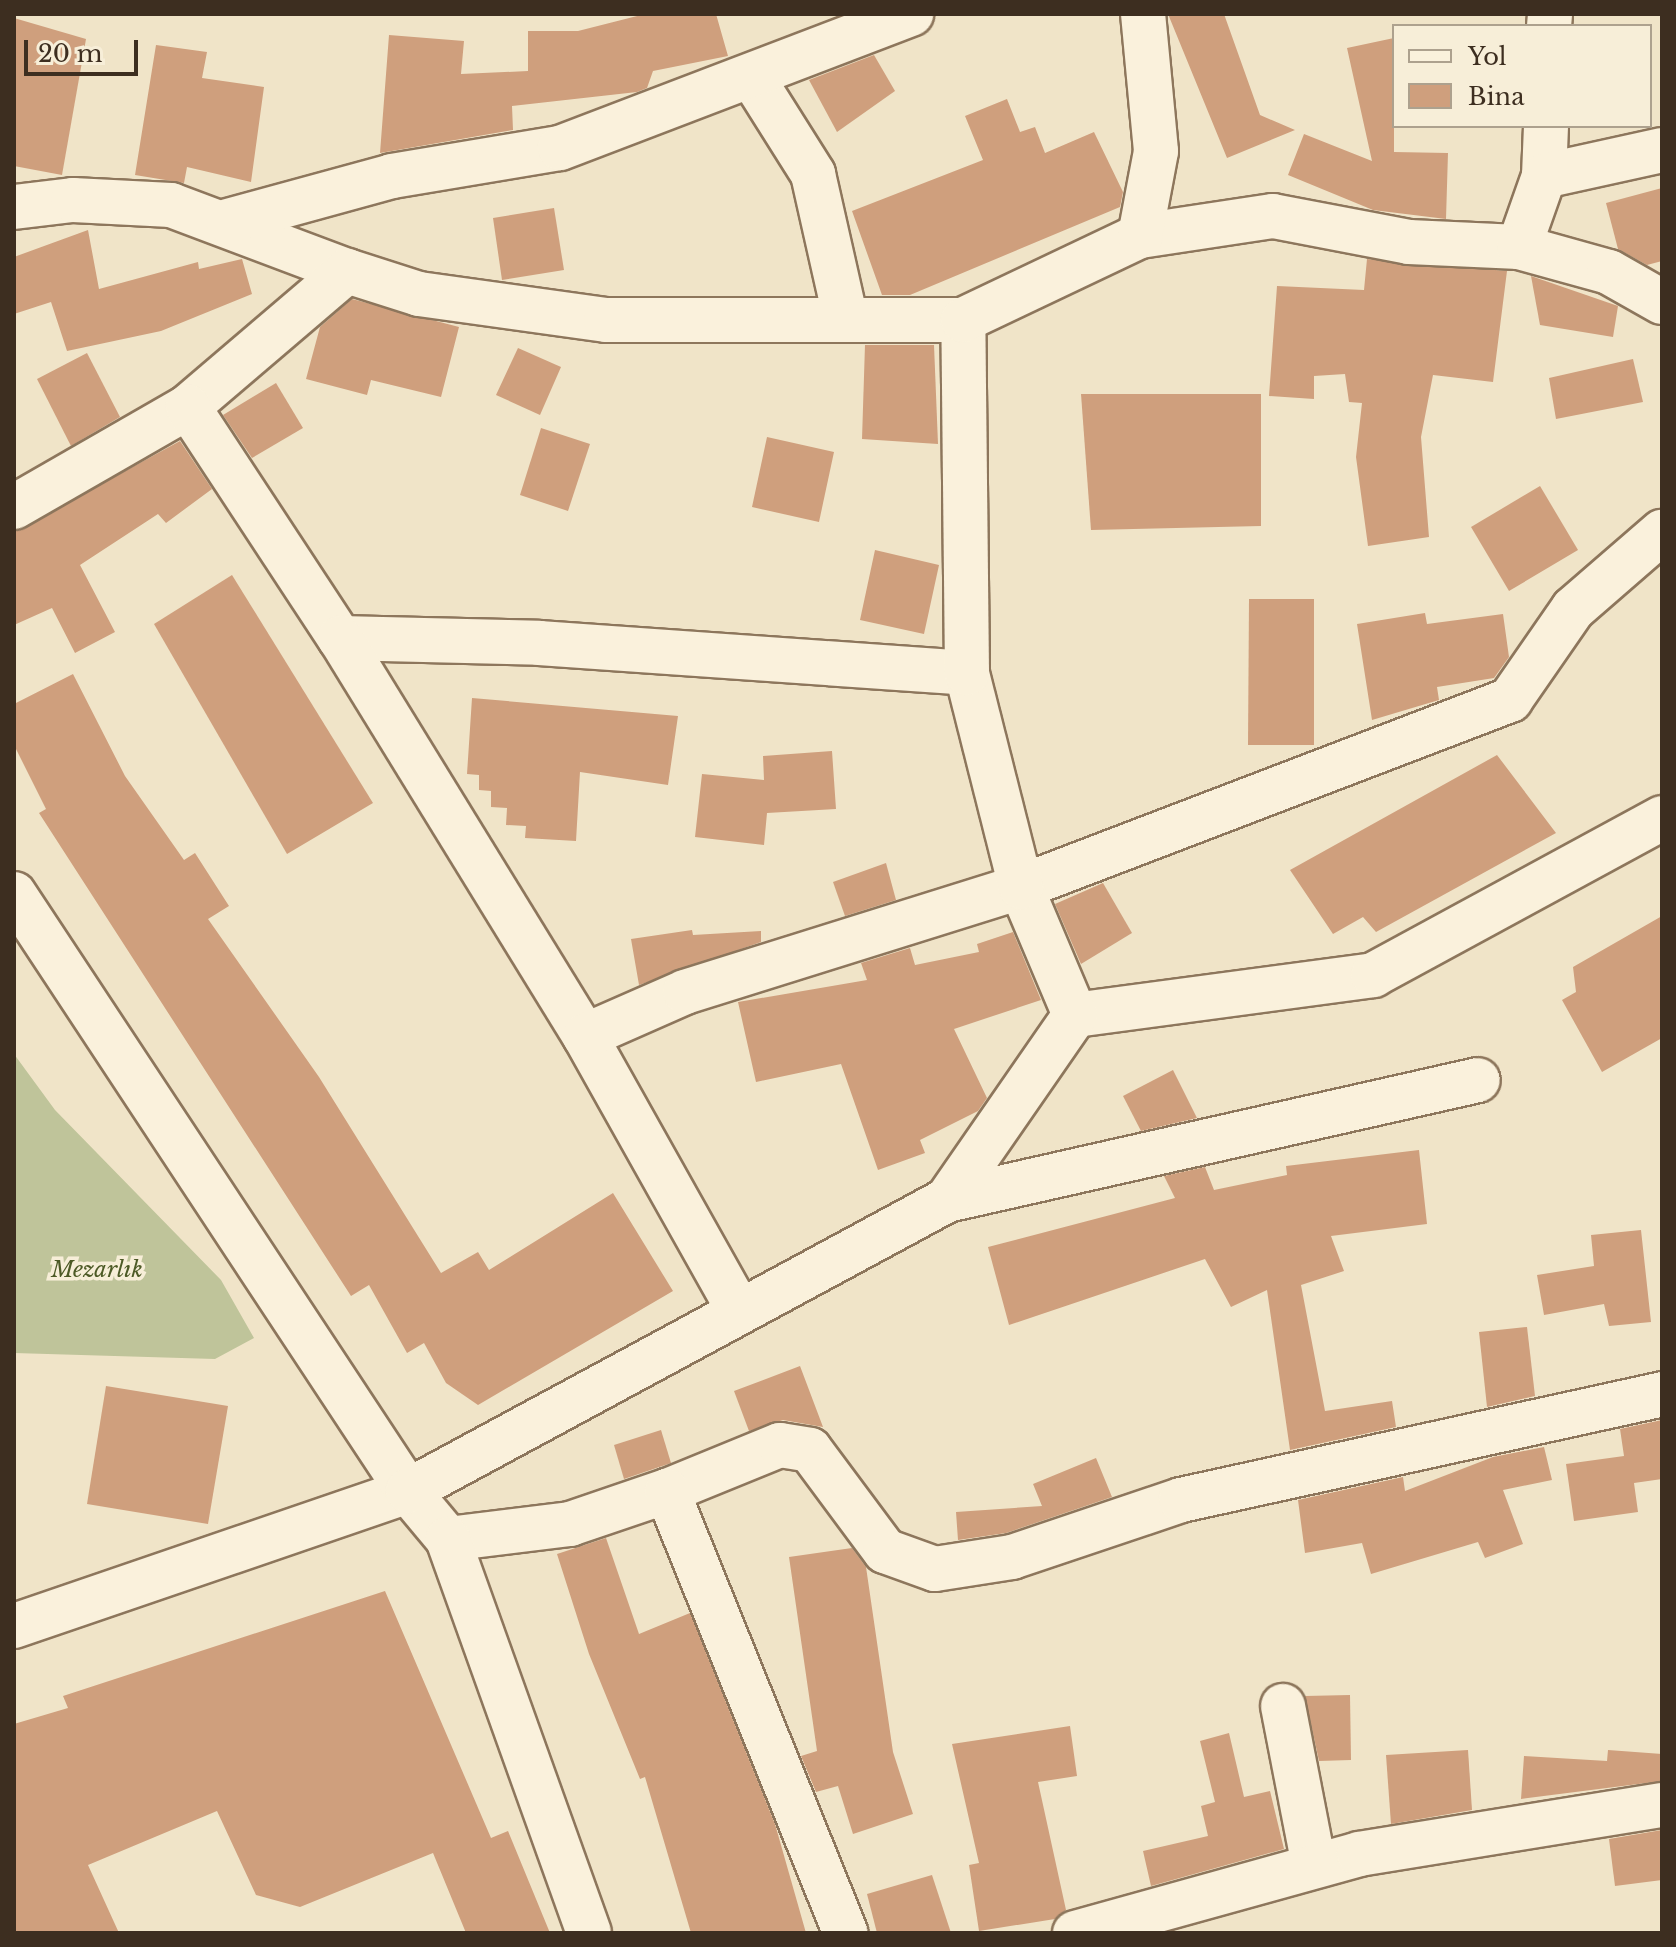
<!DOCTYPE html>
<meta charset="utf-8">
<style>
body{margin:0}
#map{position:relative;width:1676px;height:1947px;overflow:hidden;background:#f0e4c8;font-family:"Libre Baskerville",serif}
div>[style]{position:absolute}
.cemetery>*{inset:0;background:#bfc49a}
.building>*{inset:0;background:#cf9f7d}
.roads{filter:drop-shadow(2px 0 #8d765c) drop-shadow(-2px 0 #8d765c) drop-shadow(0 2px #8d765c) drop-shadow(0 -2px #8d765c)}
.street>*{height:44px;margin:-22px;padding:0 22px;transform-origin:22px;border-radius:22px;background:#faf1dc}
.secondary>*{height:44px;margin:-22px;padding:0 22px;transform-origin:22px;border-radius:22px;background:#faf1dc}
span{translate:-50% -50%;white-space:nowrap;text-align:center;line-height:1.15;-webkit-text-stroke:7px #f7eed8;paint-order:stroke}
.park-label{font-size:22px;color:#4d5a26;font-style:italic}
.frame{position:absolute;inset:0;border:16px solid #3d2e20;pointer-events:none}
.legend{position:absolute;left:1392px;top:24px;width:260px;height:104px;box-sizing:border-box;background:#f7eed8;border:2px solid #ada18e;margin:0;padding:10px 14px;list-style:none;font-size:24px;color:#3d2e20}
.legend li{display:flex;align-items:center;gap:16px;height:40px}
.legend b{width:40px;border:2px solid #ada18e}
.scale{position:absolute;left:24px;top:40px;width:114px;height:36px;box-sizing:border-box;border:4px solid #3d2e20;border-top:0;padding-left:10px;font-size:24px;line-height:28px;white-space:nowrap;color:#3d2e20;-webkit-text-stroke:6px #f7eed8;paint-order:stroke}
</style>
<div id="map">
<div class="cemetery">
<i style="clip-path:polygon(14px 1054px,55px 1110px,221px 1280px,254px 1338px,215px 1359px,14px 1353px)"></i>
</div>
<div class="building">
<i style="clip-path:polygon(645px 14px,716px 14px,728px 56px,653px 71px,647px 88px,637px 92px,512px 106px,513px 130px,380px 153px,389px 35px,464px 41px,461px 74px,528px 71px,528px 31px,578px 31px)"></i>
<i style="clip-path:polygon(1168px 14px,1224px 14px,1260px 115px,1295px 130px,1227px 158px)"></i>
<i style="clip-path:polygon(14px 18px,86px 39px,62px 175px,14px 166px)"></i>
<i style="clip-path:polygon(1394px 38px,1394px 152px,1448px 153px,1446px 219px,1373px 210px,1288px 175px,1304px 134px,1372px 161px,1347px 48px)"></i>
<i style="clip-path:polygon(156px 45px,207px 52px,202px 78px,264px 87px,251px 182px,187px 167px,184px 183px,135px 175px)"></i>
<i style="clip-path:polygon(874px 55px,895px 91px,837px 132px,809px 80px)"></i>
<i style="clip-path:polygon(1007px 99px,1020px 132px,1035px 127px,1045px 153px,1094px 132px,1123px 192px,1120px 207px,910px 295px,882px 295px,852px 211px,983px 160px,965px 116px)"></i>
<i style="clip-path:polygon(1662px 188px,1662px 261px,1647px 265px,1618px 249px,1606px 203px)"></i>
<i style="clip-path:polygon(554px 208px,564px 270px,502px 280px,493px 218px)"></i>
<i style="clip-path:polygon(88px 230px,99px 289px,198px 262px,199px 269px,242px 259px,252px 294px,161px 331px,67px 351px,51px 302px,14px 314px,14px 257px)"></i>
<i style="clip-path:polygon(1367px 259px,1507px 271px,1493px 382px,1433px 375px,1421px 437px,1429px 537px,1368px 546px,1356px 457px,1362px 403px,1349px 402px,1345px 374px,1314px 376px,1314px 399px,1269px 396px,1277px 286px,1364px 290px)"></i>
<i style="clip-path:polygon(1531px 276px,1618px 306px,1613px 337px,1540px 325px)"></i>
<i style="clip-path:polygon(352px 299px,459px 327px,441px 397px,371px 380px,367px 395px,306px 379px,320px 327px)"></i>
<i style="clip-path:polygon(865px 345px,934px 345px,938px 444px,862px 439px)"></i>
<i style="clip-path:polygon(518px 348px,561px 367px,540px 415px,496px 395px)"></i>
<i style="clip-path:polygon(87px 353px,120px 417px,71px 446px,37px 379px)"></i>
<i style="clip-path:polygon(1633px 359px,1643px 402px,1556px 419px,1549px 378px)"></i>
<i style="clip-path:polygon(276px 383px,303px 428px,252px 458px,223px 415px)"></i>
<i style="clip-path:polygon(1081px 394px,1261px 394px,1261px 526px,1091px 530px)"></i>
<i style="clip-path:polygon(541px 428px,590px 444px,568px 511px,520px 495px)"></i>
<i style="clip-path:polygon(767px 437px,834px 452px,819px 522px,752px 507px)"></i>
<i style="clip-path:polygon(180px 441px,212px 489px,166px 523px,158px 514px,80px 565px,115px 632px,75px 653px,52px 608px,14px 625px,14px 532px)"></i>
<i style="clip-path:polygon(1540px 486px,1578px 550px,1509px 591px,1471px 527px)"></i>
<i style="clip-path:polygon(875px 550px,939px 565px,924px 634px,860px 620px)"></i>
<i style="clip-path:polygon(232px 575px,373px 803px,287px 854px,154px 624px)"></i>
<i style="clip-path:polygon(1249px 599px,1314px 599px,1314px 745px,1248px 745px)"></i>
<i style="clip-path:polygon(1425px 613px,1427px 624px,1503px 614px,1509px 657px,1494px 678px,1437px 687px,1439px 700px,1372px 720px,1357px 624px)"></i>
<i style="clip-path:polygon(73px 674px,125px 776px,184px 860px,195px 853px,229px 906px,208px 919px,319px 1077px,441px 1273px,478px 1252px,489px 1270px,613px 1193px,673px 1291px,478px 1405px,446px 1383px,424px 1343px,407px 1353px,369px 1285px,351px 1296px,39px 813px,46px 809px,14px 745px,14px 704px)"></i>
<i style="clip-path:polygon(472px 698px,678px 716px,668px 785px,580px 772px,576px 841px,525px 838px,526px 826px,506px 825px,507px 808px,491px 807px,491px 791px,479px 790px,479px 775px,467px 774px)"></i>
<i style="clip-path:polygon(832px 751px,836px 809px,767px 813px,764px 845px,695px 837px,702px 774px,764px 780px,763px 756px)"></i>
<i style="clip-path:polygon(1497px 755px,1556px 833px,1376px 932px,1363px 917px,1333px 934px,1290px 870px)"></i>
<i style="clip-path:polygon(886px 863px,896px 900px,845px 916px,833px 882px)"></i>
<i style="clip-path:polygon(1103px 883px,1132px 933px,1081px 964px,1055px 904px)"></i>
<i style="clip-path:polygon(1662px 916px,1662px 1038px,1602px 1072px,1562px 1000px,1576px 992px,1573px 967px)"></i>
<i style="clip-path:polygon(692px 930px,693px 935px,761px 931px,761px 942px,639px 985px,631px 939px)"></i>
<i style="clip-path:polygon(1013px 932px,1041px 1000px,954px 1029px,987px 1098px,978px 1111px,920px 1140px,925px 1153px,878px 1170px,841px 1064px,756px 1082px,738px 1002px,867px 980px,861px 963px,910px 948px,915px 965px,979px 952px,977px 944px)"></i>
<i style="clip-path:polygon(1173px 1070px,1197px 1118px,1141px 1131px,1123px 1096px)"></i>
<i style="clip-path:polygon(1419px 1150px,1427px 1224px,1331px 1236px,1344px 1271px,1301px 1285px,1325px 1411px,1392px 1401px,1396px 1427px,1290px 1450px,1267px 1290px,1231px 1307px,1205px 1259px,1009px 1325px,988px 1247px,1175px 1198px,1164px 1176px,1205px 1167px,1214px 1190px,1287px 1175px,1286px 1166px)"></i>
<i style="clip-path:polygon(1641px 1230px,1651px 1322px,1609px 1326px,1604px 1304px,1544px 1315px,1537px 1275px,1594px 1266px,1591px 1235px)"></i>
<i style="clip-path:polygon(1527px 1327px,1535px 1396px,1487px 1407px,1479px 1332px)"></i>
<i style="clip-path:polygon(800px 1366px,823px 1427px,783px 1420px,749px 1431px,734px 1391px)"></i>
<i style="clip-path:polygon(106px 1386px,228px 1406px,208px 1524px,87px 1504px)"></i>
<i style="clip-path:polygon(1662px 1420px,1662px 1479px,1634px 1483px,1638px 1512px,1574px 1521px,1566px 1464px,1624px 1456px,1620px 1429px)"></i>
<i style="clip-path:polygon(661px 1430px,671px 1463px,624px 1479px,614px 1445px)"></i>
<i style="clip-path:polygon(1544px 1447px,1552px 1480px,1503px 1490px,1523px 1544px,1485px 1558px,1478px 1542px,1371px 1574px,1362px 1543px,1305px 1553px,1298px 1500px,1403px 1477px,1405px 1491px,1493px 1457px)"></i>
<i style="clip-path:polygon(1096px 1458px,1112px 1497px,1006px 1533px,958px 1540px,956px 1512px,1042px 1506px,1033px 1484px)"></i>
<i style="clip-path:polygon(606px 1538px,639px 1634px,690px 1613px,775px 1824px,806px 1933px,691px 1933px,645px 1777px,640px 1779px,589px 1654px,557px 1554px)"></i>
<i style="clip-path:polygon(852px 1548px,866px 1567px,893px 1752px,913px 1814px,853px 1834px,838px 1786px,816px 1792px,801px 1756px,817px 1751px,789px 1557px)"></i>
<i style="clip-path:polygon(385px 1591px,491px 1838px,508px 1831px,550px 1933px,466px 1933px,433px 1853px,300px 1907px,256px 1895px,217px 1811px,88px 1865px,119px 1933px,14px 1933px,14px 1724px,68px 1708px,63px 1696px)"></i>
<i style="clip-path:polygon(1350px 1695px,1351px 1760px,1319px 1761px,1305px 1696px)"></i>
<i style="clip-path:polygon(1070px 1726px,1077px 1776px,1038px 1782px,1066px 1910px,1055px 1919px,979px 1931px,969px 1865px,979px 1863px,952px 1744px)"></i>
<i style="clip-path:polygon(1229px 1733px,1244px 1797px,1270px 1791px,1284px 1849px,1151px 1886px,1143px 1851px,1208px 1836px,1201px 1806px,1215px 1802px,1200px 1741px)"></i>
<i style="clip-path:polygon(1468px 1750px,1472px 1810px,1391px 1824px,1386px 1755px)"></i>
<i style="clip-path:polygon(1608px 1750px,1662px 1754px,1662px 1781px,1521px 1799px,1524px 1756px,1607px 1761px)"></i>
<i style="clip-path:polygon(1662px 1830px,1662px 1880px,1615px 1886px,1609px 1839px)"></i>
<i style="clip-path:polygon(932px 1875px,951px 1933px,877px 1933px,867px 1894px)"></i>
</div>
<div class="roads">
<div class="street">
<i style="left:1549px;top:26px;width:12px;rotate:-85deg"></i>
<i style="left:752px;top:77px;width:115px;rotate:57.8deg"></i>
<i style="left:813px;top:174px;width:146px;rotate:77.3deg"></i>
<i style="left:1544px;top:176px;width:50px;rotate:-87.7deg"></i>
<i style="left:14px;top:207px;width:59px;rotate:-6.8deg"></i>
<i style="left:73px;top:200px;width:98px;rotate:2.9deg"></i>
<i style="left:171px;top:205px;width:188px;rotate:20.6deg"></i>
<i style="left:347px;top:271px;width:209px;rotate:139.5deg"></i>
<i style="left:228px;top:221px;width:170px;rotate:-15.3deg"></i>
<i style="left:392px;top:176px;width:170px;rotate:-9.5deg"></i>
<i style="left:560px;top:148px;width:376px;rotate:-20.9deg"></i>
<i style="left:1140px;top:236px;width:134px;rotate:-8.6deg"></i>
<i style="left:1273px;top:216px;width:138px;rotate:10.8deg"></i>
<i style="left:1409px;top:242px;width:110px;rotate:2.6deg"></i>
<i style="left:1519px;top:247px;width:75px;rotate:-70.6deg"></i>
<i style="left:1544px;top:176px;width:121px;rotate:-12.4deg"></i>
<i style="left:1519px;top:247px;width:93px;rotate:15.5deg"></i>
<i style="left:1609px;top:272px;width:61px;rotate:29.5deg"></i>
<i style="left:347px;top:271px;width:76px;rotate:17.7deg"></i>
<i style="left:419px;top:294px;width:189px;rotate:7.9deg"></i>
<i style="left:606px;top:320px;width:357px"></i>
<i style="left:14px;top:507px;width:201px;rotate:-29.9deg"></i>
<i style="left:188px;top:407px;width:277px;rotate:56.7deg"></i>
<i style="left:340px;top:638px;width:199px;rotate:1.4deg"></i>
<i style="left:539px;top:643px;width:429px;rotate:4deg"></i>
<i style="left:340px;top:638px;width:467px;rotate:58.4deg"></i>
<i style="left:1075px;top:1015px;width:301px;rotate:-7.6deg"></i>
<i style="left:1373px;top:975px;width:329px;rotate:-28.5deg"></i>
<i style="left:947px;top:1200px;width:544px;rotate:-12.73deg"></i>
<i style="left:737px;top:1307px;width:311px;rotate:-119.3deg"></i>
<i style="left:585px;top:1036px;width:109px;rotate:-23.7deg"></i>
<i style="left:685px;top:992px;width:352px;rotate:-17.4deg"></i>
<i style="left:1021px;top:887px;width:524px;rotate:-20.93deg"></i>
<i style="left:1510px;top:700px;width:111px;rotate:-55.3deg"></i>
<i style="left:1573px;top:609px;width:118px;rotate:-40.9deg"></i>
<i style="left:667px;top:1491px;width:122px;rotate:-22.2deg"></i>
<i style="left:780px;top:1445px;width:30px;rotate:9deg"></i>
<i style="left:810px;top:1450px;width:126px;rotate:53.4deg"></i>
<i style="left:885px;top:1551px;width:53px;rotate:19.8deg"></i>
<i style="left:935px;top:1569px;width:78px;rotate:-8.9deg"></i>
<i style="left:1012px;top:1557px;width:178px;rotate:-18.6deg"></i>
<i style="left:1181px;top:1500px;width:493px;rotate:-12.4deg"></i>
<i style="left:448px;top:1539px;width:123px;rotate:-7deg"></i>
<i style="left:570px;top:1524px;width:102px;rotate:-18.8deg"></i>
<i style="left:667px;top:1491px;width:477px;rotate:68deg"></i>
<i style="left:14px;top:1626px;width:416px;rotate:-18.9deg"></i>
<i style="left:1283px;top:1706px;width:162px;rotate:79deg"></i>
<i style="left:1075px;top:1933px;width:295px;rotate:-15.5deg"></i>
<i style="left:1359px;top:1854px;width:307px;rotate:-9.2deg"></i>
</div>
<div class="secondary">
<i style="left:14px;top:894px;width:715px;rotate:56.58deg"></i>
<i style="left:408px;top:1491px;width:62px;rotate:50.2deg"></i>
<i style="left:448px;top:1539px;width:418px;rotate:70.3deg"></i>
<i style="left:408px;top:1491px;width:613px;rotate:-28.36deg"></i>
<i style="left:947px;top:1200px;width:225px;rotate:-55.3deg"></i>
<i style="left:1075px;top:1015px;width:139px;rotate:-112.9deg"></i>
<i style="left:1021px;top:887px;width:221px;rotate:-104.2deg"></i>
<i style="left:967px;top:673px;width:353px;rotate:-90.6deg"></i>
<i style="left:963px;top:320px;width:196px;rotate:-25.4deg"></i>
<i style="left:1140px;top:236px;width:86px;rotate:-79.3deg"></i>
<i style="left:1156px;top:151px;width:138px;rotate:-95.4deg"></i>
</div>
</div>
<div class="park-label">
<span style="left:97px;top:1270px">Mezarlık</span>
</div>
<div class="frame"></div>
<ul class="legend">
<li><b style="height:10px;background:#faf1dc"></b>Yol</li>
<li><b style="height:22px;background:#cf9f7d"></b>Bina</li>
</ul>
<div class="scale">20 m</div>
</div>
